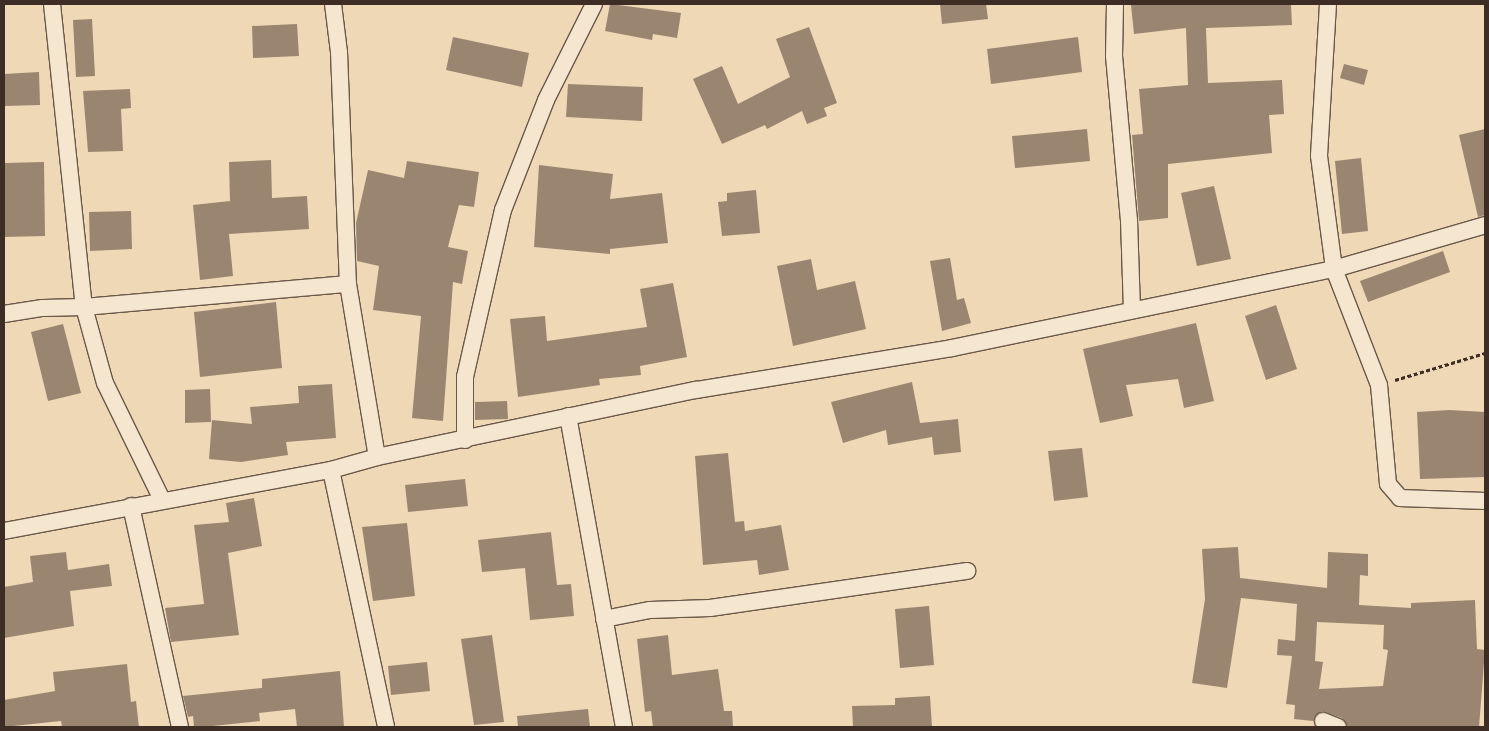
<!DOCTYPE html>
<style>
body{margin:0}
#map{position:relative;width:1489px;height:731px;overflow:hidden;background:#efd8b5;font-family:"IM FELL French Canon",serif}
div>[style]{position:absolute}
.building>*{inset:0;background:#9a8670}
.path>*{height:3px;margin-top:-1.5px;transform-origin:0;background:repeating-linear-gradient(90deg,#3d2d25 0 4px,transparent 0 6.5px)}
.roads{filter:drop-shadow(1px 0 #6a5849) drop-shadow(-1px 0 #6a5849) drop-shadow(0 1px #6a5849) drop-shadow(0 -1px #6a5849)}
.minor>*{height:16px;margin:-8px;padding:0 8px;transform-origin:8px;border-radius:8px;background:#f5e6cf}
span{translate:-50% -50%;white-space:nowrap;text-align:center;line-height:1.15;-webkit-text-stroke:4.5px #f5e6cf;paint-order:stroke}
.frame{position:absolute;inset:0;border:5px solid #3d2d25;pointer-events:none}
</style>
<div id="map">
<div class="building">
<i style="clip-path:polygon(610px 4px,681px 13px,677px 38px,653px 34px,652px 40px,605px 31px)"></i>
<i style="clip-path:polygon(940px 4px,986px 4px,988px 19px,942px 24px)"></i>
<i style="clip-path:polygon(1291px 4px,1292px 25px,1206px 28px,1208px 83px,1282px 80px,1284px 114px,1269px 115px,1272px 153px,1168px 164px,1168px 218px,1139px 221px,1132px 135px,1143px 134px,1139px 89px,1188px 85px,1186px 28px,1134px 34px,1131px 5px)"></i>
<i style="clip-path:polygon(92px 19px,95px 76px,76px 77px,73px 20px)"></i>
<i style="clip-path:polygon(297px 24px,299px 56px,253px 58px,252px 26px)"></i>
<i style="clip-path:polygon(809px 27px,837px 103px,824px 108px,827px 116px,807px 124px,802px 111px,767px 129px,765px 125px,722px 144px,693px 79px,722px 66px,738px 104px,790px 77px,776px 39px)"></i>
<i style="clip-path:polygon(453px 37px,529px 53px,522px 87px,446px 70px)"></i>
<i style="clip-path:polygon(1078px 37px,1082px 72px,991px 84px,987px 49px)"></i>
<i style="clip-path:polygon(1344px 64px,1368px 70px,1364px 85px,1340px 78px)"></i>
<i style="clip-path:polygon(39px 72px,40px 105px,4px 106px,4px 74px)"></i>
<i style="clip-path:polygon(568px 84px,643px 87px,642px 121px,566px 117px)"></i>
<i style="clip-path:polygon(130px 89px,131px 108px,121px 109px,123px 151px,88px 152px,83px 91px)"></i>
<i style="clip-path:polygon(1087px 129px,1090px 161px,1015px 168px,1012px 136px)"></i>
<i style="clip-path:polygon(1485px 129px,1485px 215px,1478px 217px,1459px 135px)"></i>
<i style="clip-path:polygon(1361px 158px,1368px 231px,1342px 234px,1335px 161px)"></i>
<i style="clip-path:polygon(271px 160px,272px 198px,307px 196px,309px 229px,229px 234px,233px 276px,200px 280px,193px 205px,230px 201px,229px 162px)"></i>
<i style="clip-path:polygon(407px 161px,479px 172px,474px 207px,459px 205px,448px 247px,468px 251px,462px 284px,453px 282px,443px 421px,412px 418px,421px 316px,373px 310px,379px 266px,357px 261px,356px 223px,368px 170px,404px 178px)"></i>
<i style="clip-path:polygon(44px 162px,45px 236px,4px 237px,4px 163px)"></i>
<i style="clip-path:polygon(539px 165px,613px 174px,610px 199px,662px 193px,668px 243px,610px 249px,610px 254px,534px 247px)"></i>
<i style="clip-path:polygon(1214px 186px,1231px 259px,1197px 266px,1181px 193px)"></i>
<i style="clip-path:polygon(756px 190px,760px 233px,722px 236px,718px 202px,727px 201px,727px 193px)"></i>
<i style="clip-path:polygon(131px 211px,132px 249px,90px 251px,89px 212px)"></i>
<i style="clip-path:polygon(1443px 251px,1450px 272px,1368px 302px,1360px 281px)"></i>
<i style="clip-path:polygon(950px 258px,957px 300px,964px 298px,971px 323px,942px 331px,930px 261px)"></i>
<i style="clip-path:polygon(811px 259px,817px 290px,855px 281px,866px 329px,793px 346px,777px 266px)"></i>
<i style="clip-path:polygon(673px 283px,687px 357px,640px 366px,641px 375px,599px 379px,600px 385px,518px 397px,510px 319px,545px 316px,547px 341px,647px 327px,640px 289px)"></i>
<i style="clip-path:polygon(276px 302px,282px 368px,200px 377px,194px 312px)"></i>
<i style="clip-path:polygon(1276px 305px,1297px 369px,1266px 380px,1245px 316px)"></i>
<i style="clip-path:polygon(1196px 323px,1214px 401px,1184px 408px,1178px 379px,1126px 385px,1133px 416px,1100px 423px,1083px 349px)"></i>
<i style="clip-path:polygon(63px 324px,81px 393px,48px 401px,31px 332px)"></i>
<i style="clip-path:polygon(912px 382px,920px 423px,958px 419px,961px 452px,934px 455px,932px 437px,888px 445px,886px 430px,843px 443px,831px 402px)"></i>
<i style="clip-path:polygon(332px 384px,336px 438px,286px 442px,288px 455px,241px 462px,209px 459px,212px 420px,252px 424px,250px 407px,299px 403px,298px 386px)"></i>
<i style="clip-path:polygon(210px 389px,211px 422px,185px 423px,185px 390px)"></i>
<i style="clip-path:polygon(507px 401px,508px 419px,475px 420px,475px 402px)"></i>
<i style="clip-path:polygon(1449px 410px,1485px 412px,1485px 477px,1420px 479px,1417px 412px)"></i>
<i style="clip-path:polygon(1082px 448px,1088px 497px,1054px 501px,1048px 451px)"></i>
<i style="clip-path:polygon(728px 453px,735px 522px,744px 521px,745px 531px,781px 525px,789px 570px,759px 575px,757px 560px,703px 565px,695px 456px)"></i>
<i style="clip-path:polygon(465px 479px,468px 506px,408px 512px,405px 485px)"></i>
<i style="clip-path:polygon(254px 498px,262px 546px,228px 553px,239px 635px,171px 642px,165px 608px,204px 604px,194px 525px,229px 522px,226px 503px)"></i>
<i style="clip-path:polygon(407px 523px,415px 596px,373px 601px,362px 527px)"></i>
<i style="clip-path:polygon(551px 532px,557px 585px,571px 584px,574px 616px,530px 620px,525px 568px,482px 572px,478px 540px)"></i>
<i style="clip-path:polygon(evenodd,1238px 547px,1240px 578px,1327px 588px,1328px 552px,1368px 554px,1368px 576px,1360px 575px,1359px 605px,1411px 608px,1411px 603px,1475px 600px,1477px 649px,1485px 650px,1479px 727px,1348px 727px,1342px 718px,1322px 711px,1313px 721px,1294px 719px,1295px 705px,1286px 704px,1292px 656px,1277px 655px,1278px 639px,1295px 641px,1297px 604px,1241px 598px,1227px 688px,1192px 683px,1205px 599px,1202px 549px,1238px 547px,1317px 622px,1384px 625px,1383px 649px,1388px 650px,1383px 686px,1319px 689px,1323px 662px,1315px 661px,1317px 622px)"></i>
<i style="clip-path:polygon(66px 552px,68px 570px,109px 564px,112px 586px,70px 591px,74px 626px,4px 638px,4px 587px,33px 582px,30px 556px)"></i>
<i style="clip-path:polygon(929px 606px,934px 665px,900px 668px,895px 609px)"></i>
<i style="clip-path:polygon(492px 635px,504px 722px,474px 725px,461px 639px)"></i>
<i style="clip-path:polygon(668px 635px,672px 675px,718px 669px,724px 711px,732px 711px,733px 727px,653px 727px,651px 711px,645px 712px,637px 639px)"></i>
<i style="clip-path:polygon(427px 662px,430px 691px,391px 695px,388px 666px)"></i>
<i style="clip-path:polygon(127px 664px,131px 702px,136px 701px,139px 727px,62px 727px,61px 721px,4px 727px,4px 700px,55px 691px,53px 672px)"></i>
<i style="clip-path:polygon(340px 671px,344px 727px,297px 727px,295px 709px,259px 713px,260px 721px,203px 727px,194px 727px,193px 716px,188px 717px,183px 696px,262px 688px,262px 679px)"></i>
<i style="clip-path:polygon(930px 696px,932px 727px,853px 727px,852px 706px,895px 705px,895px 698px)"></i>
<i style="clip-path:polygon(588px 709px,590px 727px,518px 727px,517px 716px)"></i>
</div>
<div class="path">
<i style="left:1395px;top:380px;width:94px;rotate:-16.7deg"></i>
</div>
<div class="roads">
<div class="minor">
<i style="left:52px;top:4px;width:305px;rotate:84deg"></i>
<i style="left:84px;top:307px;width:265px;rotate:-5deg"></i>
<i style="left:333px;top:4px;width:48px;rotate:82.9deg"></i>
<i style="left:339px;top:52px;width:232px;rotate:87.8deg"></i>
<i style="left:348px;top:284px;width:175px;rotate:80.5deg"></i>
<i style="left:1115px;top:4px;width:52px;rotate:91.1deg"></i>
<i style="left:1114px;top:56px;width:165px;rotate:84.8deg"></i>
<i style="left:1129px;top:220px;width:89px;rotate:88.1deg"></i>
<i style="left:1328px;top:4px;width:152px;rotate:93.4deg"></i>
<i style="left:1319px;top:156px;width:114px;rotate:82.4deg"></i>
<i style="left:1334px;top:269px;width:124px;rotate:68.8deg"></i>
<i style="left:1379px;top:385px;width:99px;rotate:84.8deg"></i>
<i style="left:1388px;top:484px;width:18px;rotate:49deg"></i>
<i style="left:1400px;top:498px;width:85px;rotate:2deg"></i>
<i style="left:4px;top:314px;width:39px;rotate:-9deg"></i>
<i style="left:43px;top:308px;width:41px;rotate:-1.4deg"></i>
<i style="left:84px;top:307px;width:79px;rotate:74.6deg"></i>
<i style="left:105px;top:383px;width:130px;rotate:64deg"></i>
<i style="left:568px;top:416px;width:316px;rotate:79.8deg"></i>
<i style="left:465px;top:440px;width:63px;rotate:-90deg"></i>
<i style="left:465px;top:377px;width:171px;rotate:-77.2deg"></i>
<i style="left:503px;top:210px;width:118px;rotate:-68.6deg"></i>
<i style="left:546px;top:100px;width:107px;rotate:-63.4deg"></i>
<i style="left:331px;top:470px;width:263px;rotate:77.9deg"></i>
<i style="left:131px;top:506px;width:226px;rotate:77.5deg"></i>
<i style="left:4px;top:531px;width:333px;rotate:-10.6deg"></i>
<i style="left:331px;top:470px;width:48px;rotate:-15.8deg"></i>
<i style="left:377px;top:457px;width:326px;rotate:-11.9deg"></i>
<i style="left:696px;top:390px;width:259px;rotate:-9.3deg"></i>
<i style="left:952px;top:348px;width:390px;rotate:-11.7deg"></i>
<i style="left:1334px;top:269px;width:157px;rotate:-16.2deg"></i>
<i style="left:604px;top:619px;width:47px;rotate:-11.1deg"></i>
<i style="left:650px;top:610px;width:60px;rotate:-1.9deg"></i>
<i style="left:710px;top:608px;width:260px;rotate:-8.2deg"></i>
<i style="left:1323px;top:721px;width:16px;rotate:22deg"></i>
</div>
</div>
<div class="frame"></div>
</div>
